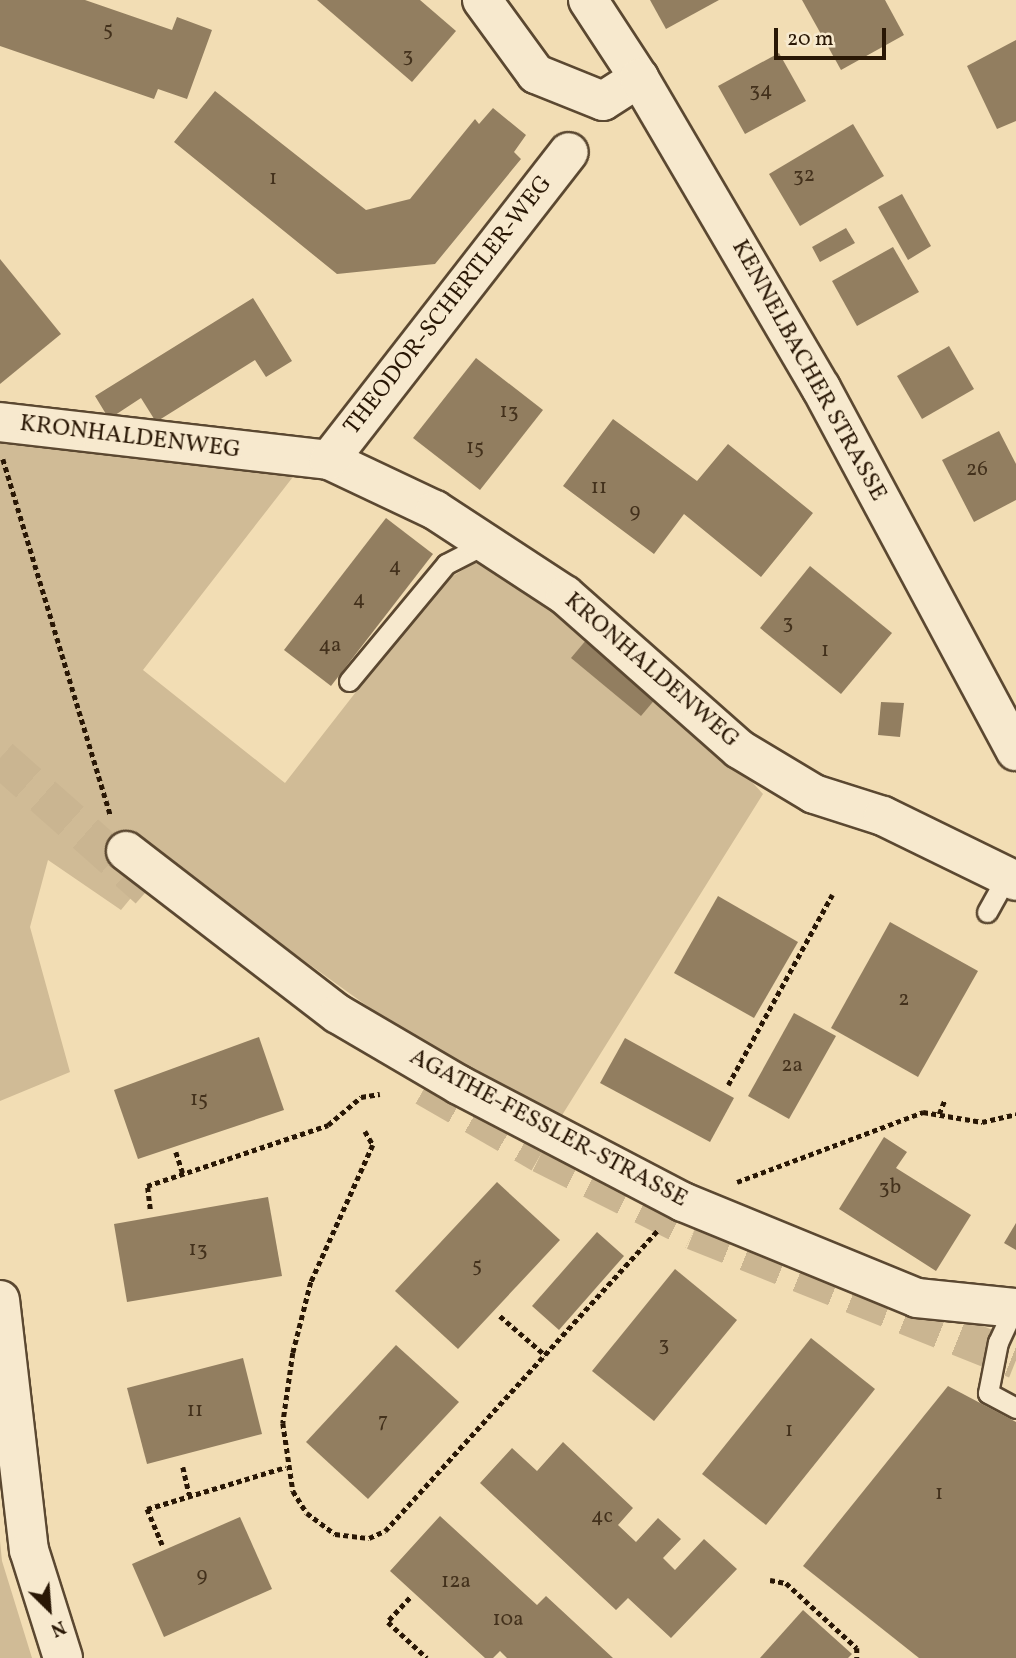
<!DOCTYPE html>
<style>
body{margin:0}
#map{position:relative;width:1016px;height:1658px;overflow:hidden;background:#f2ddb4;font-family:Vollkorn,serif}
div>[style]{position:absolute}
.green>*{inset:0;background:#d0bb96}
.building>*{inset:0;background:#927e60}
.motorway-tunnel>*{height:38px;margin-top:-19px;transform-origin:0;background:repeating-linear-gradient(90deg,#cab591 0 38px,transparent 0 57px)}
.path>*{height:4.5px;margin-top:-2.25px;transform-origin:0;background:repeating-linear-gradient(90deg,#291705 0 5px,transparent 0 8.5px)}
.roads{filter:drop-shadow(2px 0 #5b4831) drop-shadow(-2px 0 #5b4831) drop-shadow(0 2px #5b4831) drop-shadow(0 -2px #5b4831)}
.service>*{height:19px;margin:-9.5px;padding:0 9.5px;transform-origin:9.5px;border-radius:9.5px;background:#f7e9ce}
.minor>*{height:38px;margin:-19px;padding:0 19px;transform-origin:19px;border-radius:19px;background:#f7e9ce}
.secondary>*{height:38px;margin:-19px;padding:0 19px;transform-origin:19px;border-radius:19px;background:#f7e9ce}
span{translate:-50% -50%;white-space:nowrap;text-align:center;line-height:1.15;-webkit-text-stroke:6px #f7e9ce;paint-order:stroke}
.number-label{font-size:21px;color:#43311c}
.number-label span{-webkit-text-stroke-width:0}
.street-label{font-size:24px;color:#291705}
.north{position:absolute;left:14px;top:1574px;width:70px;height:70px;-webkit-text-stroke:5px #f7e9ce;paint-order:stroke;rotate:155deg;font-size:19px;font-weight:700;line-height:28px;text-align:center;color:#291705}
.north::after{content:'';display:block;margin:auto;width:24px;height:32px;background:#291705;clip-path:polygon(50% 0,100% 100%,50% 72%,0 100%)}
.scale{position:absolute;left:774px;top:28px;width:112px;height:32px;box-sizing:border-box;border:4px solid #291705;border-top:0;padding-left:9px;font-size:21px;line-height:24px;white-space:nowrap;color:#291705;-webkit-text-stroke:5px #f7e9ce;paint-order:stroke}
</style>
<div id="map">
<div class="green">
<i style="clip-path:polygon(0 430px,296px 473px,143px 670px,285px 783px,440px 584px,487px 555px,704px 729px,763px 794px,559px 1120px,381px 1016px,163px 859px,121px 910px,48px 860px,30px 927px,70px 1072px,0 1101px)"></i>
<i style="clip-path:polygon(0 1541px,2px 1561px,32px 1658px,0 1658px)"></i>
</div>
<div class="building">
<i style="clip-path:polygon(0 0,85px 0,172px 30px,177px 17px,212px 30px,187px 99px,158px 89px,154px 99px,0 46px)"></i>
<i style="clip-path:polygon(317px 0,420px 0,456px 31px,412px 82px)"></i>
<i style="clip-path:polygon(650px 0,719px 0,666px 29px)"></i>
<i style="clip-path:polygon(802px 0,885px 0,904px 35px,841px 70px)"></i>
<i style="clip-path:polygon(1016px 40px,1016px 121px,997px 129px,967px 66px)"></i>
<i style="clip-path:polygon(779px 53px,806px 101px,745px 134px,718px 86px)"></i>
<i style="clip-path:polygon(215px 91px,366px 210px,410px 199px,475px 119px,479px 124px,493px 108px,526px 135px,514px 152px,521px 159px,435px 264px,337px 274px,174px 142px)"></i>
<i style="clip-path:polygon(853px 124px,884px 176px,800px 226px,769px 174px)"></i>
<i style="clip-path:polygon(902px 194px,931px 246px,908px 260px,878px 207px)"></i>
<i style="clip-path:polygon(846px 228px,855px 243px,820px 262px,812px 247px)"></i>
<i style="clip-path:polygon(893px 247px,919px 292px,857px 326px,832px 281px)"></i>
<i style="clip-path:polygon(0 259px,61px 334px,0 384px)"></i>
<i style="clip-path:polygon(253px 298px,292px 361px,266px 377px,255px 360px,156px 422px,141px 398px,109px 419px,95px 396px)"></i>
<i style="clip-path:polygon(949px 346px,974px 389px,922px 419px,897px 376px)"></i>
<i style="clip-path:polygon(476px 358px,543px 410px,480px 490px,413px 438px)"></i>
<i style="clip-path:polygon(613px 419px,697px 481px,728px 444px,813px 513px,761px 577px,684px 514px,654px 554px,563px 486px)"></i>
<i style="clip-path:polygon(999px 431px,1016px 464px,1016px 500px,974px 522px,942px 460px)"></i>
<i style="clip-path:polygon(386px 518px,433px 554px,331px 686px,284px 650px)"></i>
<i style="clip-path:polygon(810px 566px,892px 633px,841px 694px,760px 628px)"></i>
<i style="clip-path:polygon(587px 639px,657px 697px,641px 716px,571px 658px)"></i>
<i style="clip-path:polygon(881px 702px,904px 703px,900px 737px,878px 735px)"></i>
<i style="clip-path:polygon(718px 896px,798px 942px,754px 1018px,674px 973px)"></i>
<i style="clip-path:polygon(890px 922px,978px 971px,918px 1077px,831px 1028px)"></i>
<i style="clip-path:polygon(794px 1013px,836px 1036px,789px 1119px,748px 1096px)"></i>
<i style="clip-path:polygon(259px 1037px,284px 1110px,138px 1159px,114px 1090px)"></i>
<i style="clip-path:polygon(625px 1038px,734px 1098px,710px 1142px,600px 1083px)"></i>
<i style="clip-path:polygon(884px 1137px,907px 1152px,896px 1168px,971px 1215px,936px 1271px,839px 1209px)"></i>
<i style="clip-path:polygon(497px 1182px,560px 1240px,458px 1349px,395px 1291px)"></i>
<i style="clip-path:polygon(268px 1197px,282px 1276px,127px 1302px,114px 1224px)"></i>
<i style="clip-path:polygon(1016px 1223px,1016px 1250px,1004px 1243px)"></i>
<i style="clip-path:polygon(597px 1232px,624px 1256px,559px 1330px,532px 1306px)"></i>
<i style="clip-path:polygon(675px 1269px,737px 1320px,654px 1421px,592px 1371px)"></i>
<i style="clip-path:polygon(811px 1338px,875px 1389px,766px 1525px,702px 1474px)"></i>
<i style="clip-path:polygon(396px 1345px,459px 1402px,368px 1499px,306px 1442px)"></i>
<i style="clip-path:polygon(243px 1358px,262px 1434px,147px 1464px,127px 1388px)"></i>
<i style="clip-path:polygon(948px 1386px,1016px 1422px,1016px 1658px,919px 1658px,803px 1566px)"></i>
<i style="clip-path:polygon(563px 1442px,633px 1508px,618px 1525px,636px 1542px,658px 1518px,681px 1539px,663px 1558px,675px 1570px,704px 1539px,737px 1569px,671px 1638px,628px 1598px,616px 1610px,480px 1483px,512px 1448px,537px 1471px)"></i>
<i style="clip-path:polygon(440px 1516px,537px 1605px,546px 1596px,613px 1658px,507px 1658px,500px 1651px,493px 1658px,485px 1658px,390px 1571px)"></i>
<i style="clip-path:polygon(240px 1517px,272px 1589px,164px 1637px,132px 1564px)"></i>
<i style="clip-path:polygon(803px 1610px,852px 1654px,848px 1658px,760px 1658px)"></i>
</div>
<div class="motorway-tunnel">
<i style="left:0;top:758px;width:198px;rotate:41.5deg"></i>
<i style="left:425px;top:1087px;width:134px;rotate:30deg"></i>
<i style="left:541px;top:1154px;width:171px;rotate:26.7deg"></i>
<i style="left:694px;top:1231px;width:347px;rotate:21.8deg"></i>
</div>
<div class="path">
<i style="left:3px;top:459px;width:373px;rotate:73.2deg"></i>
<i style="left:728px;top:1085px;width:217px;rotate:-61.3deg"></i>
<i style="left:939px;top:1114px;width:16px;rotate:-68deg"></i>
<i style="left:365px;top:1131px;width:16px;rotate:60deg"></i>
<i style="left:373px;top:1145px;width:150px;rotate:114.3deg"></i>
<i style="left:311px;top:1282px;width:73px;rotate:104.2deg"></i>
<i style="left:293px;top:1353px;width:71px;rotate:98.1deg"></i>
<i style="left:283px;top:1423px;width:69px;rotate:81.6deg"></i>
<i style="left:293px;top:1491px;width:26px;rotate:58deg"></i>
<i style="left:307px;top:1513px;width:35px;rotate:37deg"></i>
<i style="left:335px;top:1534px;width:34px;rotate:7deg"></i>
<i style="left:369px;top:1538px;width:17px;rotate:-24deg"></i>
<i style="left:385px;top:1531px;width:405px;rotate:-47.8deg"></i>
<i style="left:176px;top:1152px;width:22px;rotate:72deg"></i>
<i style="left:737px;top:1182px;width:199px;rotate:-20.6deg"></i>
<i style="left:923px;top:1112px;width:60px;rotate:9.6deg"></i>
<i style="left:982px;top:1122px;width:35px;rotate:-13deg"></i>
<i style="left:150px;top:1209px;width:23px;rotate:-97deg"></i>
<i style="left:147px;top:1186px;width:191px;rotate:-18.6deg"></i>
<i style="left:328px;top:1125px;width:43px;rotate:-40.3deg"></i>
<i style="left:361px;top:1097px;width:19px;rotate:-9deg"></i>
<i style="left:500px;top:1316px;width:60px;rotate:40.9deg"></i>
<i style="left:183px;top:1467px;width:28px;rotate:77deg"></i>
<i style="left:162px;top:1545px;width:39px;rotate:-113deg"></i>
<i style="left:147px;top:1509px;width:145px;rotate:-16.8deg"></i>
<i style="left:770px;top:1580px;width:16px;rotate:11deg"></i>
<i style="left:786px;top:1583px;width:96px;rotate:42.5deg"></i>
<i style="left:857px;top:1648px;width:10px;rotate:90deg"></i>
<i style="left:410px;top:1598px;width:33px;rotate:133deg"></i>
<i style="left:388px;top:1622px;width:53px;rotate:42.7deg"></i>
</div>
<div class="roads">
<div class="service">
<i style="left:349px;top:681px;width:152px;rotate:-50.3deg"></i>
<i style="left:446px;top:564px;width:46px;rotate:-27.1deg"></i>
<i style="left:987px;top:912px;width:41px;rotate:-60.9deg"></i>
<i style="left:1014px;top:1308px;width:38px;rotate:115deg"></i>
<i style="left:998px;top:1342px;width:52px;rotate:101.1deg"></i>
<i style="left:988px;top:1393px;width:32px;rotate:28deg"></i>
</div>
<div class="minor">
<i style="left:482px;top:0;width:92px;rotate:53.9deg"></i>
<i style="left:536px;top:74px;width:72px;rotate:21.9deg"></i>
<i style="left:603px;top:101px;width:43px;rotate:-32.6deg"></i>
<i style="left:0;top:422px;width:331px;rotate:6.6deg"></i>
<i style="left:329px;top:460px;width:117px;rotate:25.3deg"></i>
<i style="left:435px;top:510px;width:155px;rotate:33.2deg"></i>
<i style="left:565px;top:595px;width:232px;rotate:41.5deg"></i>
<i style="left:739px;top:749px;width:87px;rotate:31deg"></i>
<i style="left:814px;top:794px;width:72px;rotate:17.7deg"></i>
<i style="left:883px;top:816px;width:148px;rotate:26deg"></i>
<i style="left:329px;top:460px;width:390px;rotate:-52.1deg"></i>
<i style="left:126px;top:851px;width:267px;rotate:37.6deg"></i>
<i style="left:338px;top:1014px;width:140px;rotate:30.4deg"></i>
<i style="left:459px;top:1085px;width:253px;rotate:27.6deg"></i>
<i style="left:683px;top:1202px;width:253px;rotate:22.3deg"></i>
<i style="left:917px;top:1298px;width:100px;rotate:5.8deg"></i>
</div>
<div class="secondary">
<i style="left:588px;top:0;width:93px;rotate:56.8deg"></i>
<i style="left:639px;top:78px;width:359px;rotate:59.6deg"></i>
<i style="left:821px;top:388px;width:412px;rotate:61.8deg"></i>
<i style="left:0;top:1300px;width:252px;rotate:83.4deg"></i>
<i style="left:29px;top:1550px;width:113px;rotate:72.5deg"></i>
</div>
</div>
<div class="number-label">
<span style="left:108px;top:30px">5</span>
<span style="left:408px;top:56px">3</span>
<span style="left:761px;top:91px">34</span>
<span style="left:804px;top:176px">32</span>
<span style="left:273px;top:179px">1</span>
<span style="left:509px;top:412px">13</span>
<span style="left:475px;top:448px">15</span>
<span style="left:977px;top:470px">26</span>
<span style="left:599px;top:488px">11</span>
<span style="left:635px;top:512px">9</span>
<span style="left:395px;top:567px">4</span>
<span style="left:359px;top:600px">4</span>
<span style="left:788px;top:623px">3</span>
<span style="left:330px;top:646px">4a</span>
<span style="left:825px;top:651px">1</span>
<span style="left:904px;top:1000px">2</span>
<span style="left:792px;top:1066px">2a</span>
<span style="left:199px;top:1100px">15</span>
<span style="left:890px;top:1188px">3b</span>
<span style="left:198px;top:1250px">13</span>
<span style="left:477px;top:1266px">5</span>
<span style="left:664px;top:1345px">3</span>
<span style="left:195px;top:1411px">11</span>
<span style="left:383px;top:1422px">7</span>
<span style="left:789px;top:1431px">1</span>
<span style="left:939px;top:1494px">1</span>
<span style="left:602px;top:1517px">4c</span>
<span style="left:202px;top:1576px">9</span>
<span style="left:456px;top:1582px">12a</span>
<span style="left:508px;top:1620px">10a</span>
</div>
<div class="street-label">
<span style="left:449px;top:306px;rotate:-52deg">THEODOR-SCHERTLER-WEG</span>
<span style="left:808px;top:371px;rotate:61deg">KENNELBACHER STRASSE</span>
<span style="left:130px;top:438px;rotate:7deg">KRONHALDENWEG</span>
<span style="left:651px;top:671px;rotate:41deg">KRONHALDENWEG</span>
<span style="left:548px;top:1129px;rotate:28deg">AGATHE-FESSLER-STRASSE</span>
</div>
<div class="north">N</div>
<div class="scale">20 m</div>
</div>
